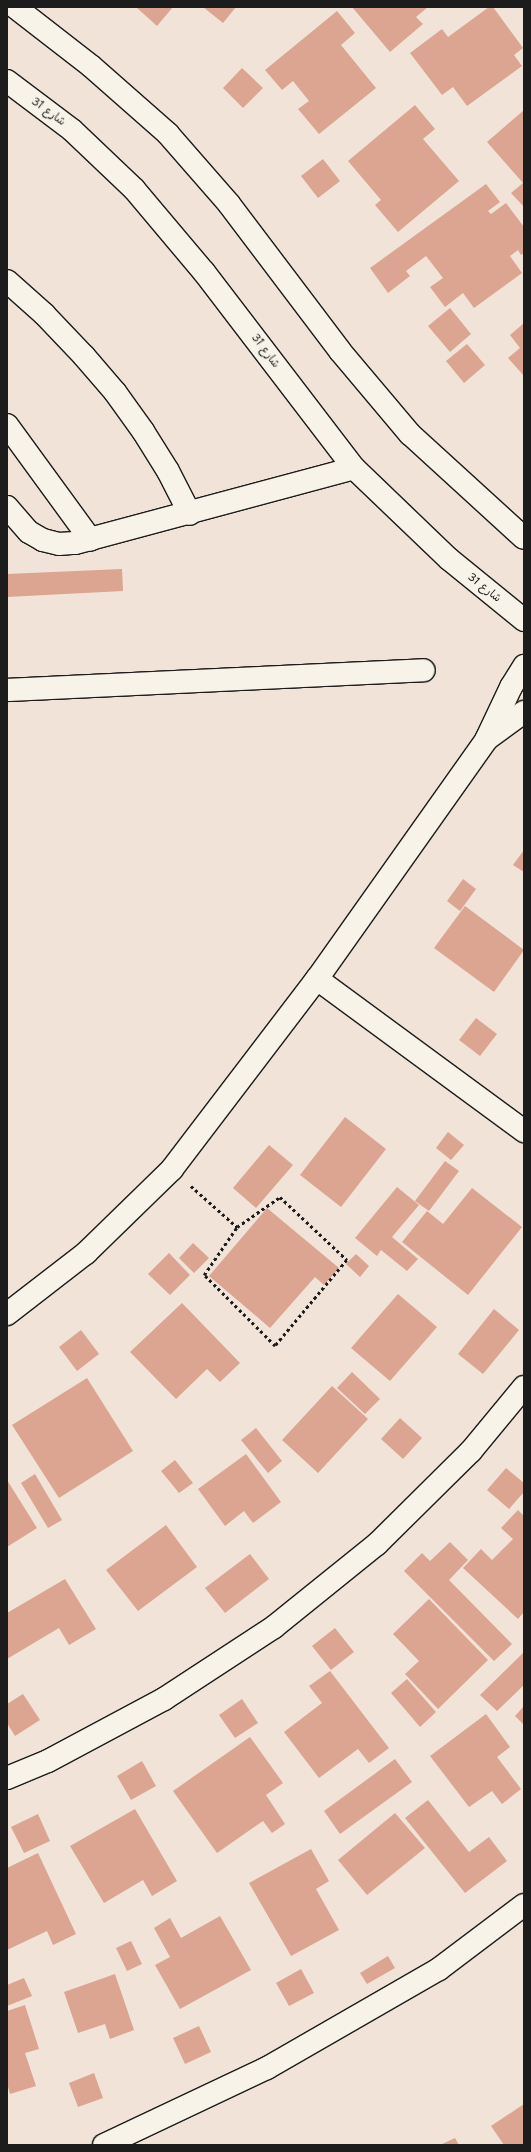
<!DOCTYPE html>
<meta charset="utf-8">
<style>
body{margin:0}
#map{position:relative;width:531px;height:2152px;overflow:hidden;background:#f1e3d7;font-family:"Shantell Sans","Playpen Sans Arabic",sans-serif}
div>[style]{position:absolute}
.building>*{inset:0;background:#dba592}
.path>*{height:2.5px;margin-top:-1.25px;transform-origin:0;background:repeating-linear-gradient(90deg,#1c1c1c 0 3px,transparent 0 6px)}
.roads{filter:drop-shadow(1px 0 #1c1c1c) drop-shadow(-1px 0 #1c1c1c) drop-shadow(0 1px #1c1c1c) drop-shadow(0 -1px #1c1c1c)}
.minor>*{height:22px;margin:-11px;padding:0 11px;transform-origin:11px;border-radius:11px;background:#f7f3e8}
span{translate:-50% -50%;white-space:nowrap;text-align:center;line-height:1.15;-webkit-text-stroke:3px #f7f3e8;paint-order:stroke}
.street-label{font-size:11px;color:#1c1c1c}
.frame{position:absolute;inset:0;border:8px solid #1c1c1c;pointer-events:none}
</style>
<div id="map">
<div class="building">
<i style="clip-path:polygon(136px 7px,173px 7px,157px 26px)"></i>
<i style="clip-path:polygon(203px 7px,236px 7px,223px 23px)"></i>
<i style="clip-path:polygon(352px 7px,428px 7px,416px 17px,423px 24px,390px 52px)"></i>
<i style="clip-path:polygon(489px 7px,493px 7px,523px 48px,514px 55px,522px 66px,467px 106px,453px 87px,442px 95px,410px 53px,442px 29px,448px 37px)"></i>
<i style="clip-path:polygon(337px 11px,355px 33px,341px 45px,376px 88px,319px 134px,298px 109px,309px 101px,293px 81px,282px 90px,265px 70px)"></i>
<i style="clip-path:polygon(242px 68px,263px 88px,243px 108px,223px 88px)"></i>
<i style="clip-path:polygon(415px 105px,435px 129px,423px 139px,459px 181px,398px 232px,375px 205px,381px 200px,348px 161px)"></i>
<i style="clip-path:polygon(524px 110px,524px 207px,511px 193px,523px 183px,487px 142px)"></i>
<i style="clip-path:polygon(323px 159px,340px 181px,318px 198px,301px 176px)"></i>
<i style="clip-path:polygon(486px 184px,500px 202px,488px 211px,491px 214px,506px 203px,524px 227px,524px 253px,521px 255px,518px 250px,510px 256px,522px 273px,474px 308px,463px 293px,445px 307px,430px 287px,443px 278px,426px 256px,406px 271px,410px 276px,388px 293px,370px 268px)"></i>
<i style="clip-path:polygon(450px 308px,471px 334px,450px 352px,428px 326px)"></i>
<i style="clip-path:polygon(524px 323px,524px 376px,508px 358px,520px 348px,510px 335px)"></i>
<i style="clip-path:polygon(467px 344px,485px 365px,464px 383px,446px 361px)"></i>
<i style="clip-path:polygon(122px 569px,123px 591px,7px 597px,7px 574px)"></i>
<i style="clip-path:polygon(524px 850px,524px 872px,513px 865px)"></i>
<i style="clip-path:polygon(463px 879px,476px 889px,460px 911px,447px 901px)"></i>
<i style="clip-path:polygon(465px 906px,524px 950px,494px 992px,434px 948px)"></i>
<i style="clip-path:polygon(476px 1018px,497px 1034px,480px 1056px,459px 1040px)"></i>
<i style="clip-path:polygon(345px 1117px,386px 1149px,341px 1207px,300px 1175px)"></i>
<i style="clip-path:polygon(448px 1132px,464px 1145px,451px 1160px,436px 1148px)"></i>
<i style="clip-path:polygon(269px 1145px,293px 1165px,256px 1208px,233px 1188px)"></i>
<i style="clip-path:polygon(445px 1161px,459px 1171px,429px 1211px,415px 1201px)"></i>
<i style="clip-path:polygon(397px 1187px,419px 1205px,392px 1237px,418px 1259px,407px 1271px,381px 1250px,377px 1256px,355px 1238px)"></i>
<i style="clip-path:polygon(472px 1188px,522px 1227px,468px 1295px,402px 1242px,427px 1211px,443px 1224px)"></i>
<i style="clip-path:polygon(267px 1208px,339px 1268px,324px 1285px,315px 1277px,270px 1328px,209px 1276px)"></i>
<i style="clip-path:polygon(193px 1243px,209px 1258px,194px 1273px,179px 1258px)"></i>
<i style="clip-path:polygon(169px 1253px,190px 1275px,170px 1295px,148px 1274px)"></i>
<i style="clip-path:polygon(356px 1254px,369px 1266px,360px 1277px,346px 1264px)"></i>
<i style="clip-path:polygon(398px 1294px,437px 1327px,390px 1381px,351px 1348px)"></i>
<i style="clip-path:polygon(182px 1303px,240px 1363px,220px 1382px,207px 1369px,176px 1399px,130px 1352px)"></i>
<i style="clip-path:polygon(494px 1309px,519px 1330px,483px 1374px,458px 1354px)"></i>
<i style="clip-path:polygon(81px 1330px,99px 1354px,77px 1371px,59px 1347px)"></i>
<i style="clip-path:polygon(352px 1372px,380px 1399px,365px 1414px,337px 1388px)"></i>
<i style="clip-path:polygon(87px 1378px,133px 1451px,59px 1498px,12px 1425px)"></i>
<i style="clip-path:polygon(332px 1386px,368px 1419px,318px 1473px,282px 1440px)"></i>
<i style="clip-path:polygon(400px 1418px,422px 1438px,403px 1459px,381px 1439px)"></i>
<i style="clip-path:polygon(256px 1428px,282px 1461px,268px 1473px,241px 1440px)"></i>
<i style="clip-path:polygon(246px 1454px,281px 1502px,253px 1523px,244px 1511px,225px 1526px,198px 1489px)"></i>
<i style="clip-path:polygon(175px 1460px,193px 1483px,179px 1493px,161px 1471px)"></i>
<i style="clip-path:polygon(506px 1468px,524px 1483px,524px 1492px,509px 1509px,487px 1490px)"></i>
<i style="clip-path:polygon(35px 1474px,62px 1520px,48px 1528px,21px 1483px)"></i>
<i style="clip-path:polygon(7px 1480px,37px 1528px,7px 1547px)"></i>
<i style="clip-path:polygon(518px 1510px,524px 1516px,524px 1612px,518px 1619px,463px 1568px,481px 1549px,492px 1560px,513px 1539px,501px 1528px)"></i>
<i style="clip-path:polygon(166px 1525px,197px 1567px,138px 1611px,106px 1570px)"></i>
<i style="clip-path:polygon(450px 1542px,468px 1560px,449px 1580px,512px 1644px,494px 1661px,404px 1571px,422px 1553px,430px 1561px)"></i>
<i style="clip-path:polygon(250px 1554px,269px 1579px,225px 1613px,205px 1588px)"></i>
<i style="clip-path:polygon(65px 1579px,96px 1629px,69px 1645px,59px 1628px,7px 1659px,7px 1613px)"></i>
<i style="clip-path:polygon(429px 1599px,488px 1660px,438px 1709px,405px 1674px,419px 1661px,393px 1634px)"></i>
<i style="clip-path:polygon(335px 1628px,354px 1652px,331px 1670px,312px 1646px)"></i>
<i style="clip-path:polygon(524px 1652px,524px 1685px,497px 1711px,480px 1695px)"></i>
<i style="clip-path:polygon(330px 1671px,389px 1748px,369px 1763px,358px 1749px,319px 1778px,284px 1732px,322px 1703px,309px 1686px)"></i>
<i style="clip-path:polygon(407px 1679px,436px 1712px,420px 1727px,391px 1693px)"></i>
<i style="clip-path:polygon(23px 1694px,40px 1720px,15px 1736px,7px 1723px,7px 1704px)"></i>
<i style="clip-path:polygon(242px 1699px,258px 1723px,235px 1738px,219px 1715px)"></i>
<i style="clip-path:polygon(524px 1706px,524px 1725px,515px 1716px)"></i>
<i style="clip-path:polygon(486px 1714px,510px 1747px,497px 1757px,521px 1789px,502px 1804px,492px 1791px,469px 1807px,430px 1756px)"></i>
<i style="clip-path:polygon(250px 1737px,283px 1783px,266px 1795px,285px 1824px,272px 1833px,263px 1821px,217px 1853px,173px 1791px)"></i>
<i style="clip-path:polygon(395px 1759px,412px 1782px,340px 1834px,324px 1811px)"></i>
<i style="clip-path:polygon(142px 1761px,156px 1786px,131px 1800px,117px 1776px)"></i>
<i style="clip-path:polygon(428px 1800px,469px 1852px,489px 1837px,507px 1861px,465px 1893px,405px 1818px)"></i>
<i style="clip-path:polygon(135px 1809px,177px 1881px,152px 1896px,143px 1880px,104px 1903px,70px 1846px)"></i>
<i style="clip-path:polygon(395px 1813px,425px 1848px,367px 1895px,338px 1860px)"></i>
<i style="clip-path:polygon(38px 1814px,50px 1841px,24px 1853px,11px 1827px)"></i>
<i style="clip-path:polygon(311px 1849px,329px 1881px,316px 1889px,339px 1930px,291px 1956px,249px 1883px)"></i>
<i style="clip-path:polygon(38px 1853px,76px 1934px,53px 1945px,47px 1931px,7px 1950px,7px 1868px)"></i>
<i style="clip-path:polygon(220px 1916px,251px 1970px,180px 2009px,155px 1965px,170px 1957px,154px 1928px,170px 1918px,181px 1938px)"></i>
<i style="clip-path:polygon(131px 1941px,142px 1964px,127px 1971px,116px 1948px)"></i>
<i style="clip-path:polygon(388px 1956px,395px 1968px,367px 1984px,360px 1973px)"></i>
<i style="clip-path:polygon(301px 1969px,314px 1993px,289px 2006px,276px 1983px)"></i>
<i style="clip-path:polygon(115px 1974px,134px 2030px,110px 2039px,105px 2024px,78px 2033px,64px 1992px)"></i>
<i style="clip-path:polygon(24px 1978px,32px 1996px,7px 2006px,7px 1985px)"></i>
<i style="clip-path:polygon(25px 2005px,39px 2049px,25px 2053px,36px 2086px,10px 2094px,7px 2083px,7px 2011px)"></i>
<i style="clip-path:polygon(199px 2026px,211px 2052px,185px 2064px,173px 2038px)"></i>
<i style="clip-path:polygon(94px 2073px,103px 2098px,78px 2107px,69px 2083px)"></i>
<i style="clip-path:polygon(524px 2104px,524px 2145px,504px 2145px,491px 2126px)"></i>
<i style="clip-path:polygon(455px 2138px,459px 2145px,440px 2145px)"></i>
</div>
<div class="path">
<i style="left:191px;top:1186px;width:62px;rotate:41.7deg"></i>
<i style="left:280px;top:1197px;width:92px;rotate:43.2deg"></i>
<i style="left:347px;top:1260px;width:112px;rotate:129.9deg"></i>
<i style="left:275px;top:1346px;width:100px;rotate:-135deg"></i>
<i style="left:204px;top:1275px;width:58px;rotate:-55.5deg"></i>
<i style="left:237px;top:1227px;width:52px;rotate:-34.9deg"></i>
</div>
<div class="roads">
<div class="minor">
<i style="left:15px;top:7px;width:96px;rotate:37.8deg"></i>
<i style="left:91px;top:66px;width:103px;rotate:41.4deg"></i>
<i style="left:168px;top:134px;width:93px;rotate:48.9deg"></i>
<i style="left:229px;top:204px;width:184px;rotate:52.9deg"></i>
<i style="left:340px;top:351px;width:109px;rotate:49.9deg"></i>
<i style="left:410px;top:434px;width:154px;rotate:42.4deg"></i>
<i style="left:7px;top:81px;width:81px;rotate:37deg"></i>
<i style="left:72px;top:130px;width:86px;rotate:43.6deg"></i>
<i style="left:134px;top:189px;width:109px;rotate:49.9deg"></i>
<i style="left:204px;top:272px;width:247px;rotate:52.6deg"></i>
<i style="left:354px;top:468px;width:132px;rotate:43.8deg"></i>
<i style="left:449px;top:559px;width:97px;rotate:39.1deg"></i>
<i style="left:7px;top:281px;width:50px;rotate:41.7deg"></i>
<i style="left:44px;top:314px;width:58px;rotate:46.4deg"></i>
<i style="left:84px;top:356px;width:48px;rotate:49.3deg"></i>
<i style="left:115px;top:392px;width:48px;rotate:54.3deg"></i>
<i style="left:143px;top:431px;width:47px;rotate:58deg"></i>
<i style="left:168px;top:471px;width:48px;rotate:62.9deg"></i>
<i style="left:7px;top:425px;width:142px;rotate:53.9deg"></i>
<i style="left:7px;top:507px;width:33px;rotate:49deg"></i>
<i style="left:29px;top:532px;width:16px;rotate:30deg"></i>
<i style="left:43px;top:540px;width:16px;rotate:14deg"></i>
<i style="left:59px;top:544px;width:16px;rotate:-4deg"></i>
<i style="left:75px;top:543px;width:289px;rotate:-15deg"></i>
<i style="left:7px;top:690px;width:417px;rotate:-2.7deg"></i>
<i style="left:487px;top:739px;width:46px;rotate:-36.1deg"></i>
<i style="left:317px;top:979px;width:257px;rotate:36.3deg"></i>
<i style="left:7px;top:1314px;width:100px;rotate:-37.7deg"></i>
<i style="left:86px;top:1253px;width:120px;rotate:-44.3deg"></i>
<i style="left:172px;top:1169px;width:239px;rotate:-52.7deg"></i>
<i style="left:317px;top:979px;width:293px;rotate:-54.7deg"></i>
<i style="left:486px;top:740px;width:59px;rotate:-64.7deg"></i>
<i style="left:511px;top:687px;width:25px;rotate:-58deg"></i>
<i style="left:7px;top:1778px;width:44px;rotate:-22.5deg"></i>
<i style="left:48px;top:1761px;width:132px;rotate:-28.1deg"></i>
<i style="left:164px;top:1699px;width:131px;rotate:-33.2deg"></i>
<i style="left:274px;top:1627px;width:132px;rotate:-38.9deg"></i>
<i style="left:377px;top:1544px;width:132px;rotate:-44.7deg"></i>
<i style="left:471px;top:1451px;width:83px;rotate:-50.4deg"></i>
<i style="left:104px;top:2145px;width:180px;rotate:-25.3deg"></i>
<i style="left:267px;top:2068px;width:198px;rotate:-29.9deg"></i>
<i style="left:439px;top:1969px;width:106px;rotate:-37deg"></i>
</div>
</div>
<div class="street-label">
<span style="left:48px;top:112px;rotate:36deg">شارع 31</span>
<span style="left:265px;top:351px;rotate:53deg">شارع 31</span>
<span style="left:484px;top:588px;rotate:39deg">شارع 31</span>
</div>
<div class="frame"></div>
</div>
